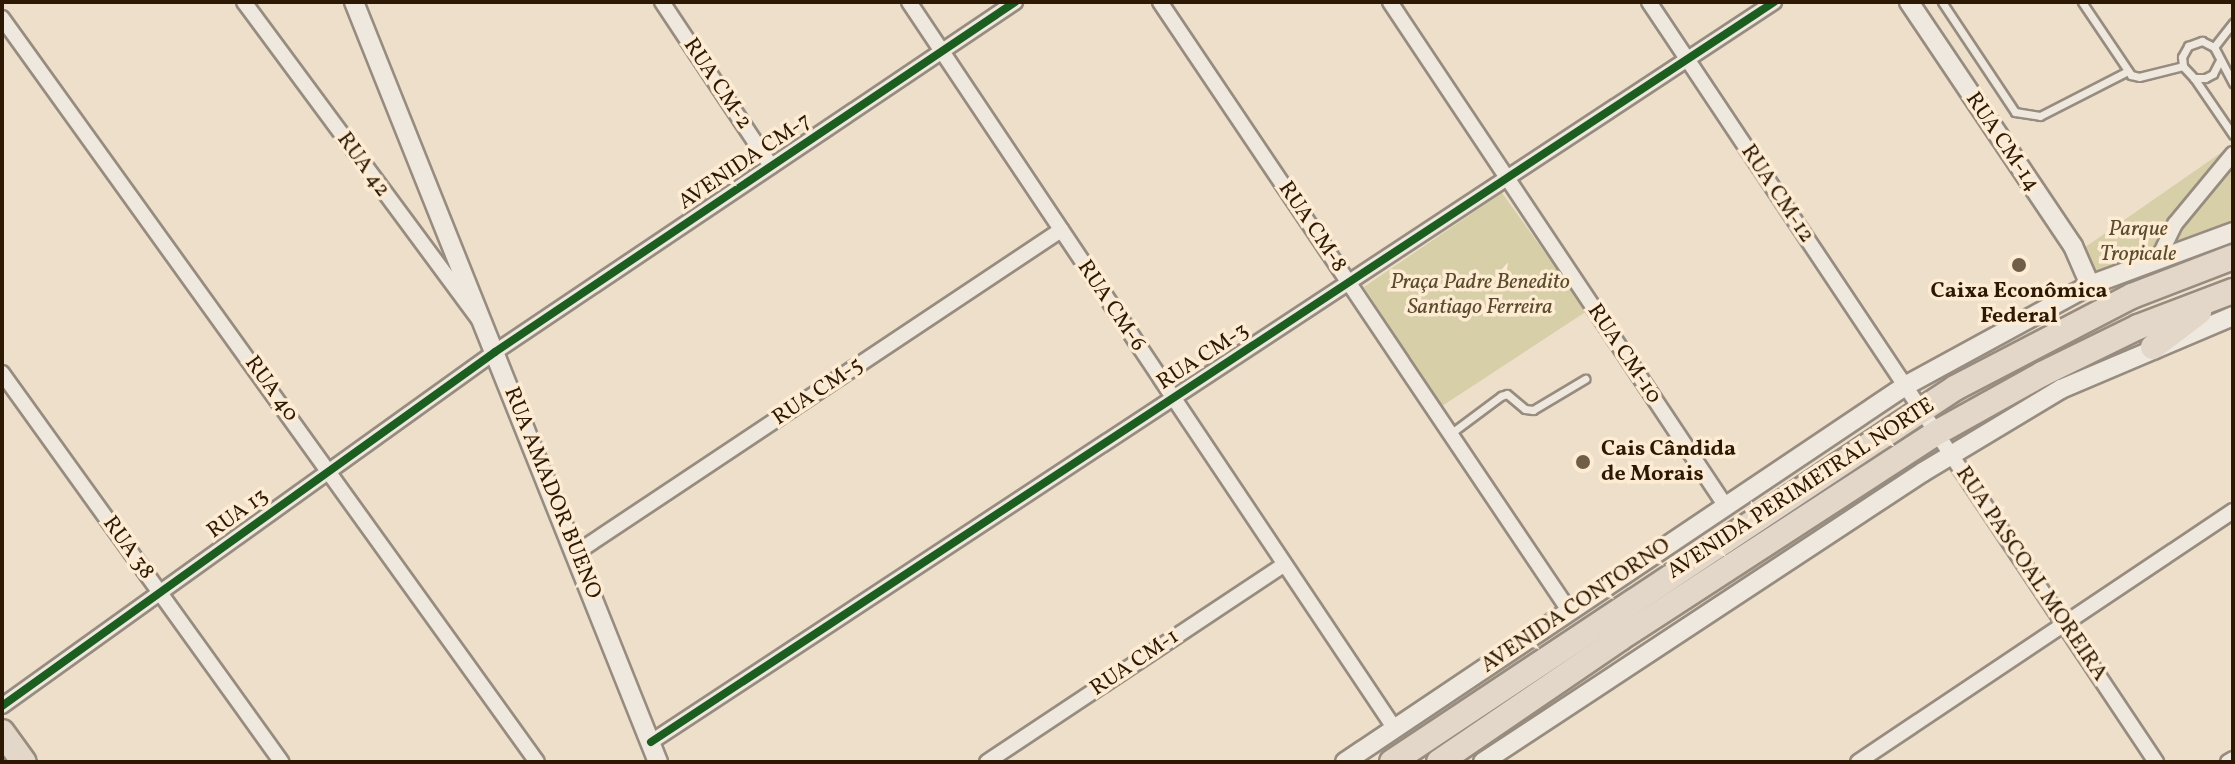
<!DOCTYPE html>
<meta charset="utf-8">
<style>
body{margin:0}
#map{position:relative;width:2235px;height:764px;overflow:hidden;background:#eddfca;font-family:Vollkorn,serif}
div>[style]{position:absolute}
.green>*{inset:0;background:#d6cfa8}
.roads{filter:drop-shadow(2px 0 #978c7f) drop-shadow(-2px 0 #978c7f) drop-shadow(0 2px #978c7f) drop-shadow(0 -2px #978c7f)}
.service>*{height:7px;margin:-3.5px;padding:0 3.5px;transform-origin:3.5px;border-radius:3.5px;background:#efe8de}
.minor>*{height:14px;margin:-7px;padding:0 7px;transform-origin:7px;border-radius:7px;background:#efe8de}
.tertiary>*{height:18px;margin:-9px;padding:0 9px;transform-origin:9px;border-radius:9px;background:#efe8de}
.trunk>*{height:24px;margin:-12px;padding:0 12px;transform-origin:12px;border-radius:12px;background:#e2d7c8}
.cycleway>*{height:8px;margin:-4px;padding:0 4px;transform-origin:4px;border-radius:4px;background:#1b5e20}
.dots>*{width:22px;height:22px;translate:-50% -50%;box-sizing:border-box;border:4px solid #fdecd3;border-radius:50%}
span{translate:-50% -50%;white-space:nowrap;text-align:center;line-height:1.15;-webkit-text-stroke:7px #fdecd3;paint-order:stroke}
.street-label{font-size:22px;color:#2d1803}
.park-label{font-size:22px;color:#5a4b2c;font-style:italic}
.poi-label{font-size:22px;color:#2d1803;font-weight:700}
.left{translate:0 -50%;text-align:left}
.frame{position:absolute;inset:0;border:4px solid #2d1803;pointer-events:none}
</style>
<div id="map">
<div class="green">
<i style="clip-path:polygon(2233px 149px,2233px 232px,2090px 285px,2084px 248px,2222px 152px)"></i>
<i style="clip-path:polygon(1502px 193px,1587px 311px,1442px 406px,1364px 287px)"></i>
</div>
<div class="roads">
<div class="service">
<i style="left:1942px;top:2px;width:132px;rotate:56.4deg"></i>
<i style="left:2015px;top:112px;width:25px;rotate:9deg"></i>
<i style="left:2040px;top:116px;width:99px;rotate:-27.1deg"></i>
<i style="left:2082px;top:2px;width:88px;rotate:56.1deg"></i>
<i style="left:2131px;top:75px;width:8px;rotate:14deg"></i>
<i style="left:2139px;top:77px;width:45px;rotate:-14deg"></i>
<i style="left:2214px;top:47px;width:31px;rotate:-52deg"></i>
<i style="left:2219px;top:62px;width:13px;rotate:117deg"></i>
<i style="left:2213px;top:74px;width:9px;rotate:153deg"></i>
<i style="left:2205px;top:78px;width:11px;rotate:180deg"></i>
<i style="left:2194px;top:78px;width:16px;rotate:-133deg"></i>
<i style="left:2183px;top:66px;width:9px;rotate:-96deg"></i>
<i style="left:2182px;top:57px;width:13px;rotate:-61deg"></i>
<i style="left:2188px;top:46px;width:15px;rotate:-20deg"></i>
<i style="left:2202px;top:41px;width:13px;rotate:27deg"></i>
<i style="left:2214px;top:47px;width:41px;rotate:62.2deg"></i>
<i style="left:2194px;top:78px;width:69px;rotate:55.6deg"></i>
<i style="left:1450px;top:434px;width:64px;rotate:-36.7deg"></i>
<i style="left:1501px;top:396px;width:6px;rotate:-18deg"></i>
<i style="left:1507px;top:394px;width:23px;rotate:40deg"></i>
<i style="left:1525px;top:409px;width:8px;rotate:7deg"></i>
<i style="left:1533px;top:410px;width:61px;rotate:-30.8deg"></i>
</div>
<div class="minor">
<i style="left:244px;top:2px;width:395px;rotate:53.5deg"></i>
<i style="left:662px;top:2px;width:197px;rotate:56.4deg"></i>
<i style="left:909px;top:2px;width:874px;rotate:56.24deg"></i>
<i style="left:1160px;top:2px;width:735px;rotate:56.09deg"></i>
<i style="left:1390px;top:2px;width:604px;rotate:56.34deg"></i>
<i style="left:1649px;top:2px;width:914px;rotate:56.29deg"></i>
<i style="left:2px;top:18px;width:916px;rotate:54.28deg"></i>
<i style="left:2157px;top:261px;width:41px;rotate:-64.1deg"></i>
<i style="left:2175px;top:224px;width:91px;rotate:-50.4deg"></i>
<i style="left:2px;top:373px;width:479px;rotate:54.3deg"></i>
<i style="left:576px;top:553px;width:583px;rotate:-33.66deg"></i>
<i style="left:2px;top:706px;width:607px;rotate:-35.68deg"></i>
<i style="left:495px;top:352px;width:627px;rotate:-33.94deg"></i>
<i style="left:651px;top:742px;width:1345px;rotate:-33.38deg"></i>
<i style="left:987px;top:762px;width:356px;rotate:-33.6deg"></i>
<i style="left:1858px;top:762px;width:451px;rotate:-33.8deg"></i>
<i style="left:2228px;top:762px;width:6px;rotate:-31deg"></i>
</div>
<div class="tertiary">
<i style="left:354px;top:2px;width:819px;rotate:68.2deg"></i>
<i style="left:1909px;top:2px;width:294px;rotate:56.1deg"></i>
<i style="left:2073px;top:246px;width:43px;rotate:66.4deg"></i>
<i style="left:1345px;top:762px;width:675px;rotate:-33.88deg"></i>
<i style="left:1905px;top:386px;width:211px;rotate:-28.6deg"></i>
<i style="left:2090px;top:285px;width:153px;rotate:-20.3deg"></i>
<i style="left:1483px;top:762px;width:527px;rotate:-33.39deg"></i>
<i style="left:1923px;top:472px;width:161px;rotate:-31deg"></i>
<i style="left:2061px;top:389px;width:187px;rotate:-23deg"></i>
</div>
<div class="trunk">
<i style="left:2153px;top:347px;width:58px;rotate:-37.3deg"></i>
<i style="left:2px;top:732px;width:37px;rotate:54deg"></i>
<i style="left:1392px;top:762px;width:676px;rotate:-33.6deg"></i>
<i style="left:1955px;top:388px;width:199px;rotate:-27.5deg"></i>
<i style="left:2132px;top:296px;width:108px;rotate:-21.1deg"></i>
<i style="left:1439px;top:762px;width:218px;rotate:-34.3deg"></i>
<i style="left:1619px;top:639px;width:380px;rotate:-33deg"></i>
<i style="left:1938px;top:432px;width:119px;rotate:-29.1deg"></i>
<i style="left:2042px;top:374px;width:107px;rotate:-26.1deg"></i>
<i style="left:2138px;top:327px;width:102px;rotate:-20.8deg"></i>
</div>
</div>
<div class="cycleway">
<i style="left:2px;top:706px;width:607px;rotate:-35.68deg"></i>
<i style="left:495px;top:352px;width:627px;rotate:-33.94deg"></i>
<i style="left:651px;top:742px;width:1345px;rotate:-33.38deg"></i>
</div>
<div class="dots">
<i style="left:2019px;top:265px;background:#705e49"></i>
<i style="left:1583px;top:462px;background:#705e49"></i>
</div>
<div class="street-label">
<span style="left:717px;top:84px;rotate:56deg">RUA CM-2</span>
<span style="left:2002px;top:142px;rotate:56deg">RUA CM-14</span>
<span style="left:745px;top:162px;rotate:-34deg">AVENIDA CM-7</span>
<span style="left:363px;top:165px;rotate:54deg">RUA 42</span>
<span style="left:1777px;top:194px;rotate:56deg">RUA CM-12</span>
<span style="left:1312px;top:227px;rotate:56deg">RUA CM-8</span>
<span style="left:1111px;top:306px;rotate:56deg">RUA CM-6</span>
<span style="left:1624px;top:354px;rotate:56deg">RUA CM-10</span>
<span style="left:1203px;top:357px;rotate:-33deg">RUA CM-3</span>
<span style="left:271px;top:389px;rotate:54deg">RUA 40</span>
<span style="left:818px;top:392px;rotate:-34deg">RUA CM-5</span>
<span style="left:1801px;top:489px;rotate:-33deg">AVENIDA PERIMETRAL NORTE</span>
<span style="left:552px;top:493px;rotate:68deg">RUA AMADOR BUENO</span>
<span style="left:238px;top:514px;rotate:-36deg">RUA 13</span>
<span style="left:128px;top:548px;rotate:54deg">RUA 38</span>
<span style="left:2031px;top:574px;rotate:56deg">RUA PASCOAL MOREIRA</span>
<span style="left:1576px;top:606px;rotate:-34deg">AVENIDA CONTORNO</span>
<span style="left:1135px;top:663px;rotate:-34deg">RUA CM-1</span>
</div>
<div class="park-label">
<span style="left:2138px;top:242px">Parque<br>Tropicale</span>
<span style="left:1480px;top:295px">Praça Padre Benedito<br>Santiago Ferreira</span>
</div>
<div class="poi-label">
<span style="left:2019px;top:304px">Caixa Econômica<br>Federal</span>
<span class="left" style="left:1601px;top:462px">Cais Cândida<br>de Morais</span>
</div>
<div class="frame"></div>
</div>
